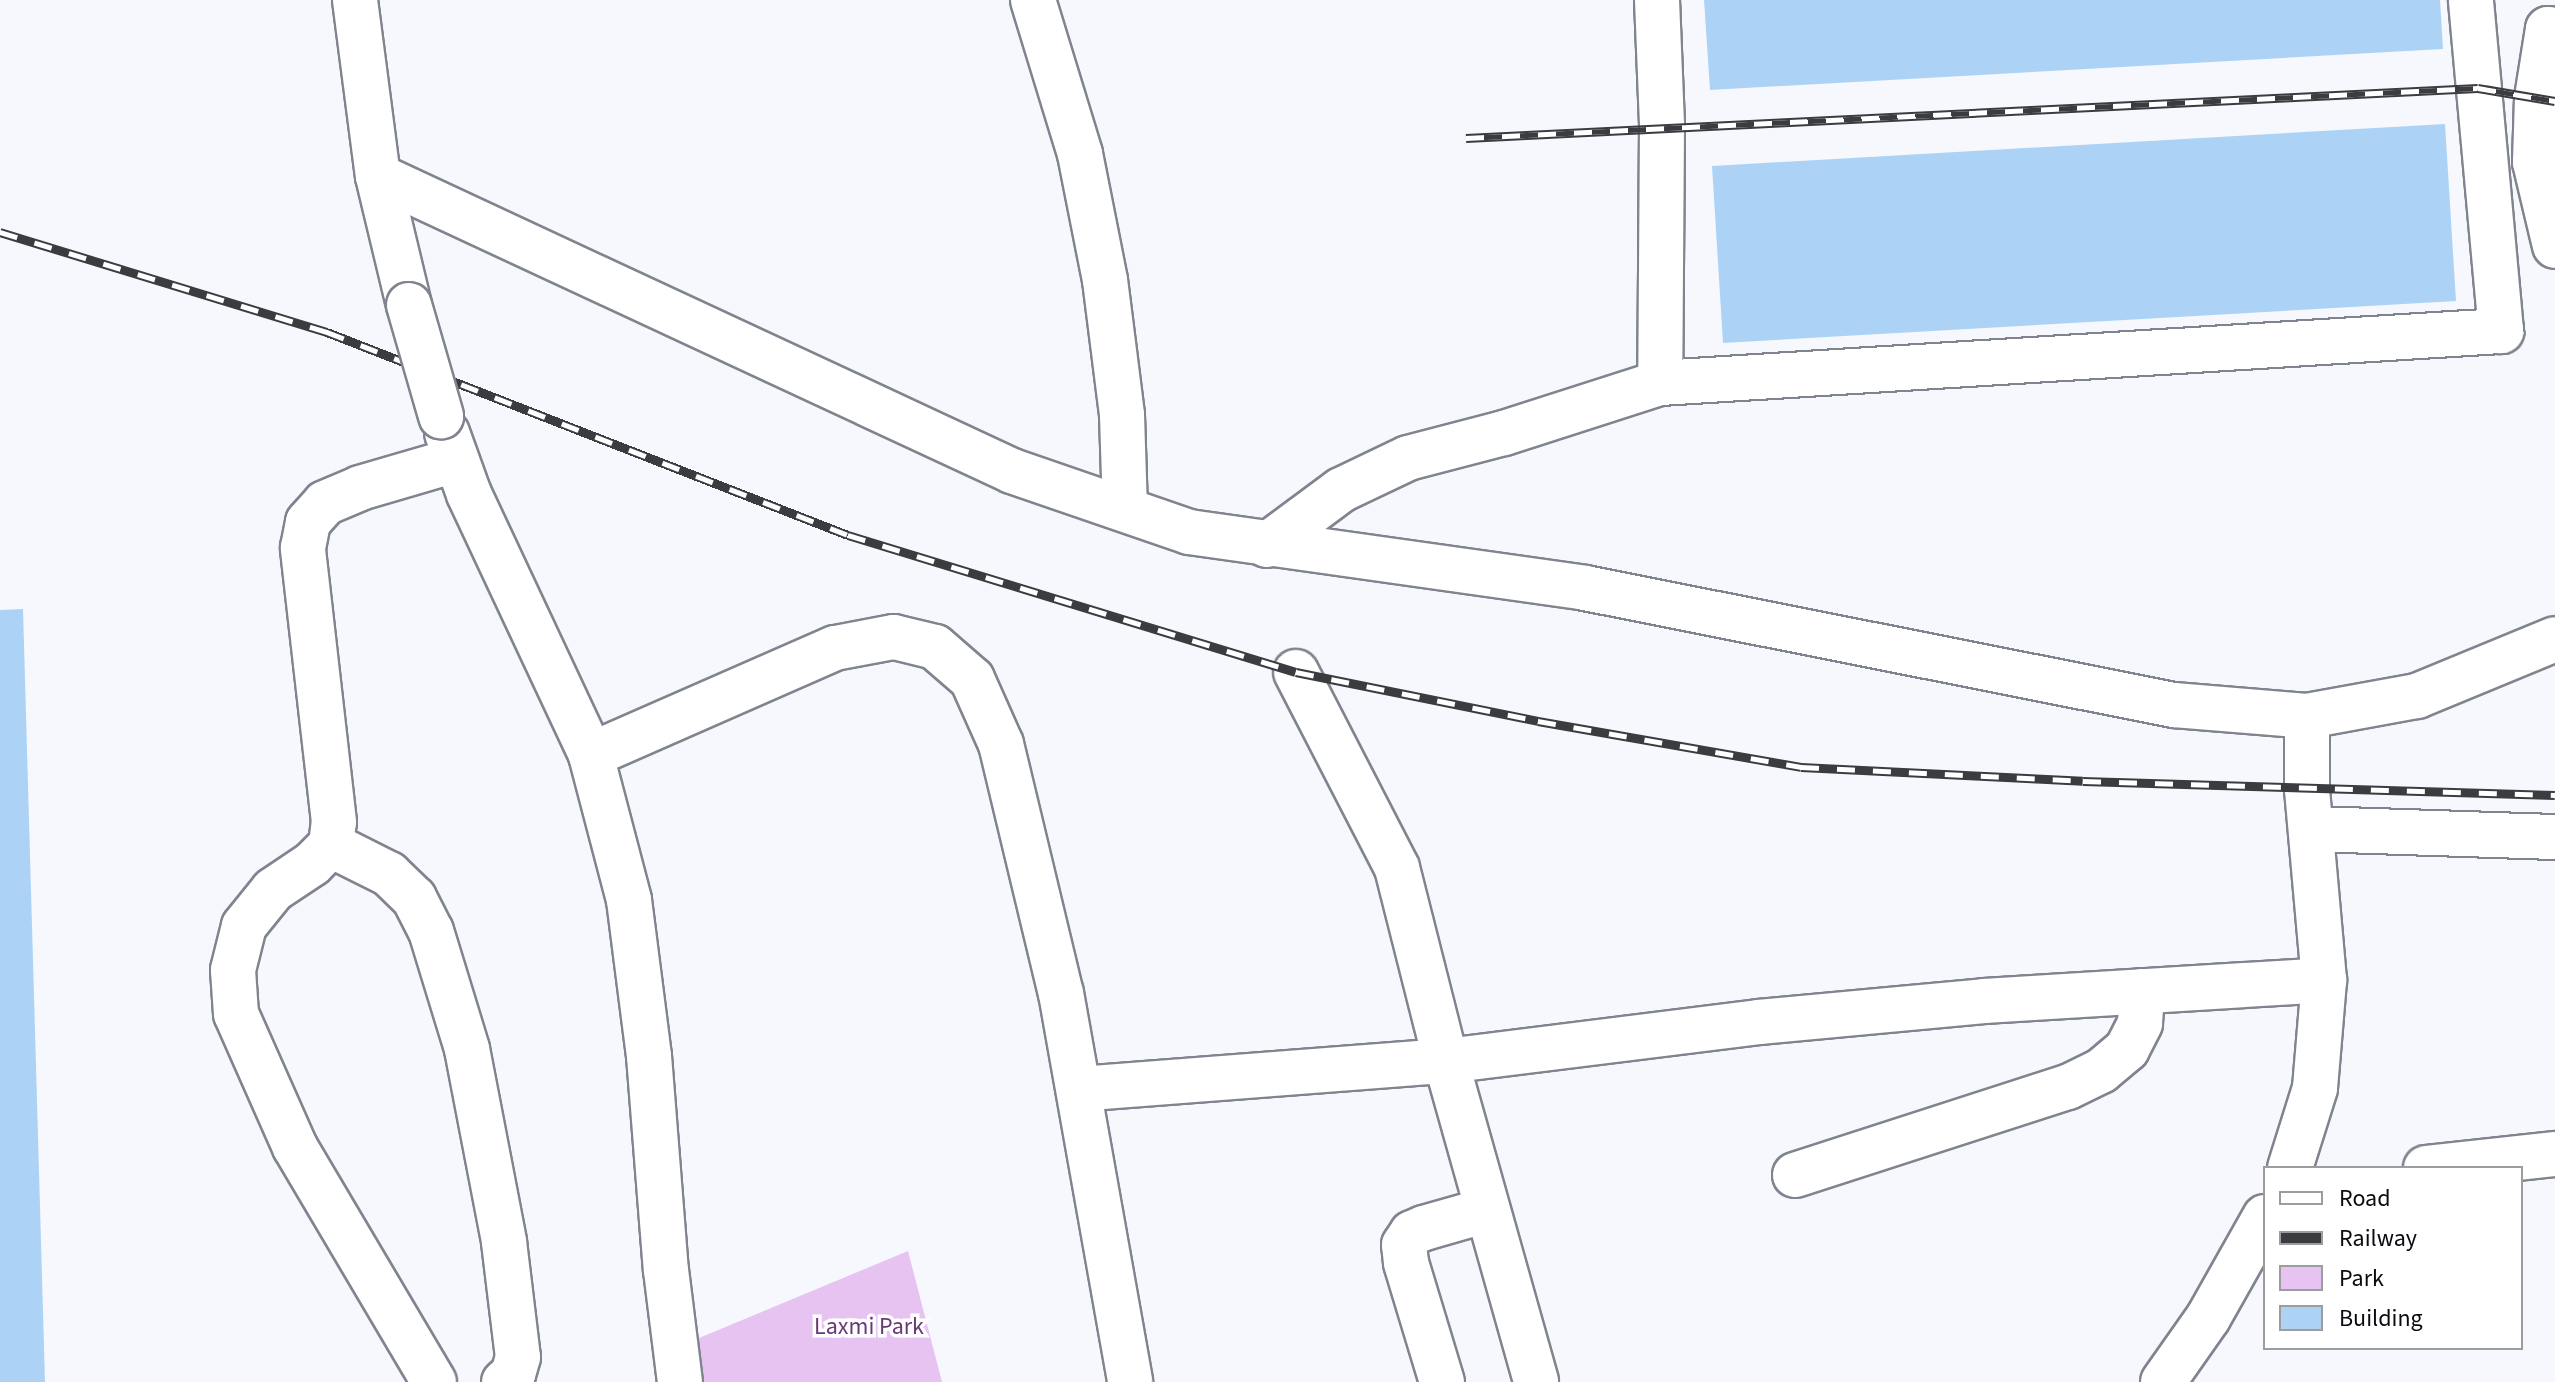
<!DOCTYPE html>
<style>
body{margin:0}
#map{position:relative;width:2555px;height:1382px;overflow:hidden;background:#f7f8fd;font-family:"Source Sans 3",sans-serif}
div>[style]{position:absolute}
.green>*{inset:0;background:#e7c3f1}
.building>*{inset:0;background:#acd3f6}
.roads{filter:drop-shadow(2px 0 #80848e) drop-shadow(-2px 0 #80848e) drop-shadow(0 2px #80848e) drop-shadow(0 -2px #80848e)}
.minor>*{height:44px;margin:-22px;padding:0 22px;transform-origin:22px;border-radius:22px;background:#fff}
.rail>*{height:9px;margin-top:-4.5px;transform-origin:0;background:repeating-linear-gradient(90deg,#fff 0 18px,#3b3c40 0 36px);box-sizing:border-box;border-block:2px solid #3b3c40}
.bridges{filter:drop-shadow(2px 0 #80848e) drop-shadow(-2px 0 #80848e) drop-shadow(0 2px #80848e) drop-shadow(0 -2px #80848e)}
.minor-bridge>*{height:44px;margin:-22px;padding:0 22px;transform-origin:22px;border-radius:22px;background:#fff}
span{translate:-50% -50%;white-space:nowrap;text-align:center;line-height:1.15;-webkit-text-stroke:7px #fff;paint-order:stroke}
.park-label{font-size:24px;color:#683975}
.legend{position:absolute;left:2263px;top:1166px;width:260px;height:184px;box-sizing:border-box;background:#fff;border:2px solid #9d9d9f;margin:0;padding:10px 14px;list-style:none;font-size:24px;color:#0a0b0f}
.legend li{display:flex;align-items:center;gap:16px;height:40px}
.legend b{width:40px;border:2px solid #9d9d9f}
</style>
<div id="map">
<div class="green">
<i style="clip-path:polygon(908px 1251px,942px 1382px,693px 1382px,687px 1343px)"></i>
</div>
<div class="building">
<i style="clip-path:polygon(1704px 0,2440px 0,2443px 49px,1710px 90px)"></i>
<i style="clip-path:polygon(2445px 124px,2456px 301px,1723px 343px,1712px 166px)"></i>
<i style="clip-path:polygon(23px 609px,45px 1382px,0 1382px,0 610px)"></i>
</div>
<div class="roads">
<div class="minor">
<i style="left:355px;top:0;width:177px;rotate:82.6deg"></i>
<i style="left:378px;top:176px;width:133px;rotate:76.5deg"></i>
<i style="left:1033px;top:0;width:161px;rotate:73deg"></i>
<i style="left:1080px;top:154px;width:128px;rotate:78.8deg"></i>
<i style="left:1105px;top:280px;width:136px;rotate:82.8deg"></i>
<i style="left:1122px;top:415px;width:94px;rotate:88.2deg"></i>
<i style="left:1657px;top:0;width:126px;rotate:87.7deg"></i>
<i style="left:1662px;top:126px;width:257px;rotate:90.4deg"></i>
<i style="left:2555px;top:30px;width:7px;rotate:-172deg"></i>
<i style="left:2548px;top:29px;width:70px;rotate:99.1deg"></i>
<i style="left:2537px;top:98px;width:64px;rotate:91.8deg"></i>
<i style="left:2535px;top:162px;width:86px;rotate:76.6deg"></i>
<i style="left:378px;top:176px;width:699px;rotate:24.95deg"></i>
<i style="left:1012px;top:471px;width:187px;rotate:19deg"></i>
<i style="left:1189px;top:532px;width:400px;rotate:8deg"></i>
<i style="left:1585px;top:588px;width:601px;rotate:11.24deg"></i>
<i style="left:2174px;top:705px;width:133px;rotate:4.7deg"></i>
<i style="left:2307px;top:716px;width:112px;rotate:-10.3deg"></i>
<i style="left:2417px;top:696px;width:149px;rotate:-22.4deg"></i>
<i style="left:447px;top:433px;width:65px;rotate:70.2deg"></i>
<i style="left:469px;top:494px;width:288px;rotate:64.9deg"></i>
<i style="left:591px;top:755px;width:150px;rotate:75.3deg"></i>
<i style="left:629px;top:900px;width:157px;rotate:82.7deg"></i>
<i style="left:649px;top:1056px;width:215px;rotate:85.5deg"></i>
<i style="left:666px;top:1270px;width:113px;rotate:82.9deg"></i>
<i style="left:1267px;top:545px;width:92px;rotate:-36.6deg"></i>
<i style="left:1341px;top:490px;width:74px;rotate:-25.5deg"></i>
<i style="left:1408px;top:458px;width:99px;rotate:-14.6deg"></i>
<i style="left:1504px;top:433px;width:164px;rotate:-17.8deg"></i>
<i style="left:1660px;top:383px;width:843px;rotate:-3.54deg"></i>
<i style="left:2501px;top:331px;width:332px;rotate:-95.2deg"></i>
<i style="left:1296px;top:672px;width:220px;rotate:62.7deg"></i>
<i style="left:1397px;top:868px;width:199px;rotate:75.8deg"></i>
<i style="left:1446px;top:1061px;width:333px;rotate:74.3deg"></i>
<i style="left:591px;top:755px;width:266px;rotate:-23.7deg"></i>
<i style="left:835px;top:648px;width:60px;rotate:-10.6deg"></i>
<i style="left:894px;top:637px;width:42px;rotate:13.7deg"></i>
<i style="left:935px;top:647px;width:49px;rotate:40.9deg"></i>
<i style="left:972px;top:679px;width:71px;rotate:66deg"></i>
<i style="left:1001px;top:744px;width:256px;rotate:76.5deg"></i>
<i style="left:1061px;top:993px;width:395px;rotate:79.9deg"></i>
<i style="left:2313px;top:829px;width:242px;rotate:1.9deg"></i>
<i style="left:331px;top:845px;width:65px;rotate:26.6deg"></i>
<i style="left:389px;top:874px;width:35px;rotate:44deg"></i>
<i style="left:414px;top:898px;width:37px;rotate:63deg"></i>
<i style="left:431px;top:931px;width:123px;rotate:73deg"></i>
<i style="left:467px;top:1049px;width:197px;rotate:79.1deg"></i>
<i style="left:504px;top:1242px;width:116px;rotate:83.1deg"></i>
<i style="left:518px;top:1357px;width:18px;rotate:106deg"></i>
<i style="left:513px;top:1374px;width:12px;rotate:138deg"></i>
<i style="left:1079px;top:1089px;width:368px;rotate:-4.4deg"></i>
<i style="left:1446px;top:1061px;width:315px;rotate:-7.1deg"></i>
<i style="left:1759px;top:1022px;width:226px;rotate:-5.3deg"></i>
<i style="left:1984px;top:1001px;width:341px;rotate:-3.5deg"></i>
<i style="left:2290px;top:1168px;width:84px;rotate:-72.6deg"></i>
<i style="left:2315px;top:1088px;width:108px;rotate:-85.2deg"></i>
<i style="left:2324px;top:980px;width:192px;rotate:-95.1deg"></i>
<i style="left:2307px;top:789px;width:73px;rotate:-90deg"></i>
<i style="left:2426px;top:1168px;width:130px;rotate:-6.2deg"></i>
<i style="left:1795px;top:1175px;width:287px;rotate:-17.9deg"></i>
<i style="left:2068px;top:1087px;width:37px;rotate:-26deg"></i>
<i style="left:2101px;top:1071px;width:34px;rotate:-40deg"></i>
<i style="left:2127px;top:1049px;width:29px;rotate:-63deg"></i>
<i style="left:2140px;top:1023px;width:32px;rotate:-86deg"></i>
<i style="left:434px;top:1382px;width:273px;rotate:-120.6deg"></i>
<i style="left:295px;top:1147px;width:145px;rotate:-113.9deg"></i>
<i style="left:236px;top:1014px;width:44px;rotate:-93.9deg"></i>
<i style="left:233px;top:970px;width:45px;rotate:-76deg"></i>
<i style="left:244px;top:926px;width:46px;rotate:-51.1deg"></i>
<i style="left:273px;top:890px;width:47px;rotate:-33.7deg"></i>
<i style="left:312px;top:864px;width:27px;rotate:-45deg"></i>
<i style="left:331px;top:845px;width:23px;rotate:-83deg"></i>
<i style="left:334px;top:822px;width:276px;rotate:-96.5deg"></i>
<i style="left:303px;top:548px;width:26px;rotate:-79deg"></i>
<i style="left:308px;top:522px;width:25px;rotate:-48deg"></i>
<i style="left:325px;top:503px;width:38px;rotate:-23deg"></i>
<i style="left:360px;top:488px;width:100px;rotate:-16.3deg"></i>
<i style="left:1442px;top:1382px;width:124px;rotate:-106.8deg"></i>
<i style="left:1406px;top:1263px;width:18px;rotate:-96deg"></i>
<i style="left:1404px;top:1245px;width:14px;rotate:-56deg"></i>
<i style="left:1412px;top:1233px;width:13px;rotate:-23deg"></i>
<i style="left:1424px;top:1228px;width:66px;rotate:-15.9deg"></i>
<i style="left:2163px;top:1382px;width:78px;rotate:-54.9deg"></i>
<i style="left:2208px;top:1318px;width:116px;rotate:-60.6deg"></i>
</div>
</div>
<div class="rail">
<i style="left:1466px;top:138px;width:1013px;rotate:-2.83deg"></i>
<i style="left:2478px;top:88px;width:78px;rotate:9.6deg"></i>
<i style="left:0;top:232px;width:342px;rotate:17deg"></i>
<i style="left:327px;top:332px;width:559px;rotate:21.29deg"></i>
<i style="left:848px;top:535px;width:468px;rotate:17deg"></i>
<i style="left:1296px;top:672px;width:247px;rotate:11.4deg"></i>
<i style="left:1538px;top:721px;width:267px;rotate:9.9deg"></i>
<i style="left:1801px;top:767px;width:282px;rotate:2.8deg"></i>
<i style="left:2083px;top:781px;width:472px;rotate:1.7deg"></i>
</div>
<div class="bridges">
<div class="minor-bridge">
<i style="left:409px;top:305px;width:116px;rotate:73.9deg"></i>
</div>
</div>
<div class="park-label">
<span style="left:869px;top:1327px">Laxmi Park</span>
</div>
<ul class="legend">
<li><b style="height:10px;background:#fff"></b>Road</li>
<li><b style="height:10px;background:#3b3c40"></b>Railway</li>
<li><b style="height:22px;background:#e7c3f1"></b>Park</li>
<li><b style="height:22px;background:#acd3f6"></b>Building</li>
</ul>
</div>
